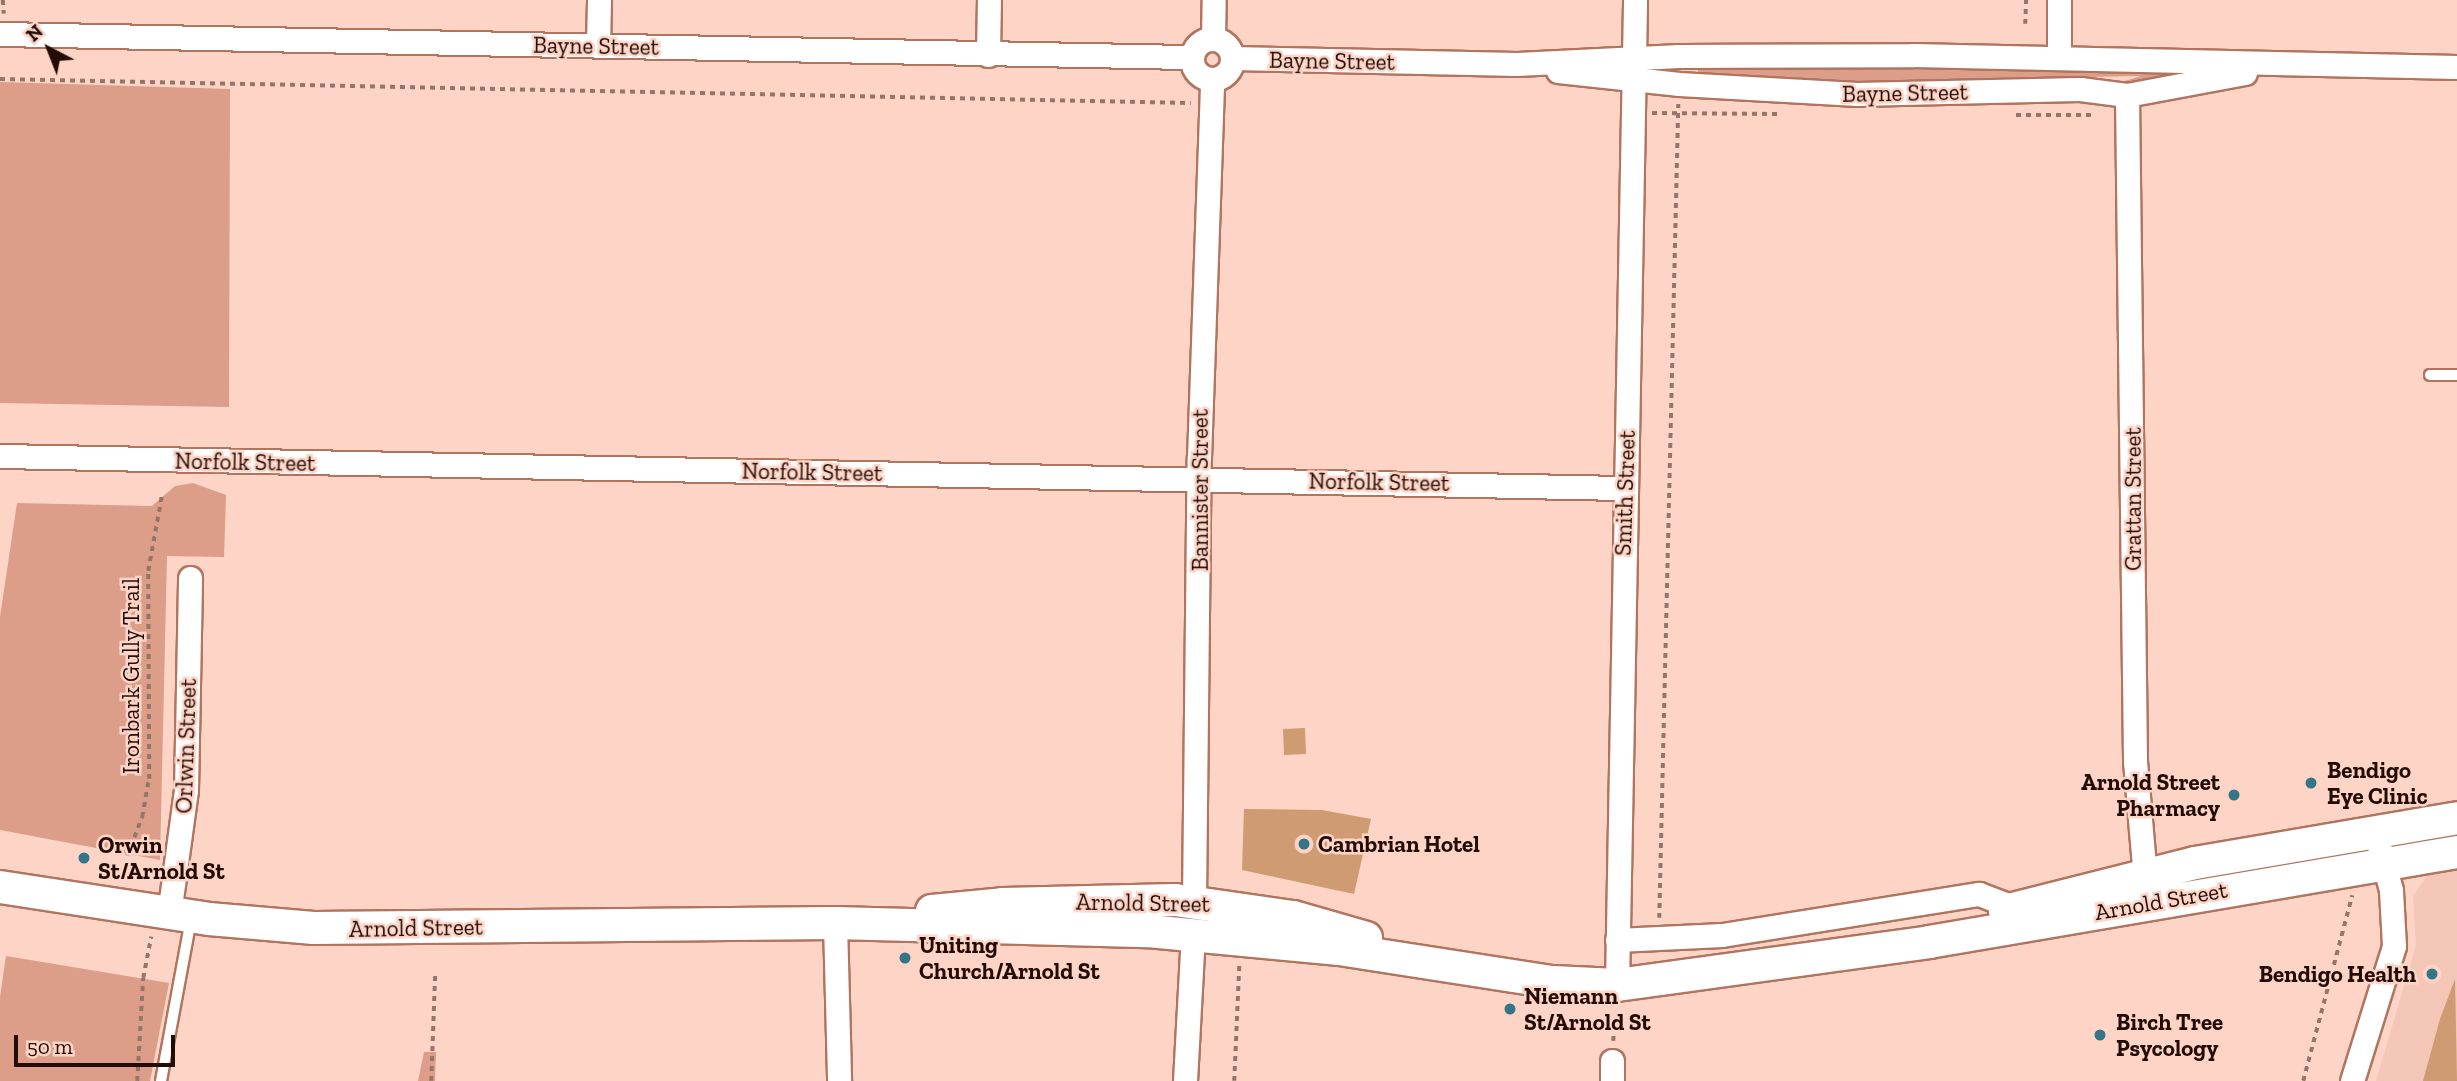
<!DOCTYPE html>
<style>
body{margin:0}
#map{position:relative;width:2457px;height:1081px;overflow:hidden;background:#fdd4c6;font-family:"Zilla Slab",serif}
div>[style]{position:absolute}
.built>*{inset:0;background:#f4c6b7}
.green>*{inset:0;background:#dc9e88}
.building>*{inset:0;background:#cf9b72}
.path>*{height:3.5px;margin-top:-1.75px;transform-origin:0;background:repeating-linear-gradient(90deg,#95756a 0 5px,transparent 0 10px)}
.roads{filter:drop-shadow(2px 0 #b1745f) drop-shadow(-2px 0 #b1745f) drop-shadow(0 2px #b1745f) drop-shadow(0 -2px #b1745f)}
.service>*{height:10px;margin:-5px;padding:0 5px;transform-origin:5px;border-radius:5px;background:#fff}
.minor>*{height:23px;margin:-11.5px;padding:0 11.5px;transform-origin:11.5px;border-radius:11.5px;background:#fff}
.minor>.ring{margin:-11.5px;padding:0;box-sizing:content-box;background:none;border:23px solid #fff;border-radius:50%}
.secondary>*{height:32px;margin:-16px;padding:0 16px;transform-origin:16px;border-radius:16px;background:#fff}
.dots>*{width:19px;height:19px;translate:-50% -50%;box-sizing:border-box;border:4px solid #fdd4c6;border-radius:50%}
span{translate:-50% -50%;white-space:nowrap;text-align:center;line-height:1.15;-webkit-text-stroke:5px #fdd4c6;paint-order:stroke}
.street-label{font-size:23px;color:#220c05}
.poi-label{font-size:23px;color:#220c05;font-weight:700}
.left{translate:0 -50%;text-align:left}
.right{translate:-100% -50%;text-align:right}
.north{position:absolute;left:14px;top:14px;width:70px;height:70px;-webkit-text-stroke:5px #fdd4c6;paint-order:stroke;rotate:318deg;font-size:19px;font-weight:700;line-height:28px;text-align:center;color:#220c05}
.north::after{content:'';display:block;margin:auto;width:24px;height:32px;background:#220c05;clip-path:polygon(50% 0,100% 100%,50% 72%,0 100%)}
.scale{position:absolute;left:14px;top:1035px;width:161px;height:32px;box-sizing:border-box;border:4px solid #220c05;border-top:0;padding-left:9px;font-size:21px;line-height:24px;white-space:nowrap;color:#220c05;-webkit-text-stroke:5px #fdd4c6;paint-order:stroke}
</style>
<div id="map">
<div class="built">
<i style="clip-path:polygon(2457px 864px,2457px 1081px,2376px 1081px,2416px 945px,2413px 896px,2430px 872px)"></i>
</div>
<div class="green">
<i style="clip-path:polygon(1698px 65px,2174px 66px,2174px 79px,2135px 87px,2118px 83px,2141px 76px,1823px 82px,1698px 77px)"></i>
<i style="clip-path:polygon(0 82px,230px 89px,229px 407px,0 403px)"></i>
<i style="clip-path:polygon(193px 483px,226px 495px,224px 557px,167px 556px,160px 860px,0 830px,0 617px,17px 503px,152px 506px,175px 486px)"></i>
<i style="clip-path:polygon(6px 956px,169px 983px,150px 1081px,0 1081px,0 997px)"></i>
<i style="clip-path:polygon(424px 1052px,436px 1052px,435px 1081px,418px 1081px)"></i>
</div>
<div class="building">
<i style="clip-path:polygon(1305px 728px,1306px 754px,1284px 755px,1283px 729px)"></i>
<i style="clip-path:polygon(1244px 809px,1322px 810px,1371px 819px,1354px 894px,1242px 870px)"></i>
<i style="clip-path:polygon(2455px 979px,2457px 1081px,2423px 1081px,2440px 1019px)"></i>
</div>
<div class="path">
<i style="left:3px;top:0;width:14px;rotate:86deg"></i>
<i style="left:2025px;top:24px;width:24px;rotate:-88deg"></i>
<i style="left:0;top:79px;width:1191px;rotate:1.15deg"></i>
<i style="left:1652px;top:113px;width:126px;rotate:0.5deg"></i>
<i style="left:2016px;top:115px;width:80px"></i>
<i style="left:127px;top:856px;width:42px;rotate:-69deg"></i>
<i style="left:142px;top:817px;width:39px;rotate:-80deg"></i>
<i style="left:149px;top:779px;width:208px;rotate:-90.3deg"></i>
<i style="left:148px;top:571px;width:78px;rotate:-79.7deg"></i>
<i style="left:1659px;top:918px;width:814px;rotate:-88.66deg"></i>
<i style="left:1613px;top:1041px;width:15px;rotate:-86deg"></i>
<i style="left:137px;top:1081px;width:103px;rotate:-86.7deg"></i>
<i style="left:143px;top:978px;width:42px;rotate:-79deg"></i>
<i style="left:431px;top:1081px;width:109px;rotate:-87.9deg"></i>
<i style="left:1234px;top:1081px;width:115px;rotate:-87.5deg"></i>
<i style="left:2303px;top:1081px;width:192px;rotate:-75.2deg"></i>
</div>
<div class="roads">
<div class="service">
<i style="left:2430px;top:375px;width:27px"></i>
<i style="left:161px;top:1081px;width:165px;rotate:-79.5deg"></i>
</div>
<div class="minor">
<i style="left:2059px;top:0;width:56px;rotate:90deg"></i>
<i style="left:0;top:34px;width:1192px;rotate:1.11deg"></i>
<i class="ring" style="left:1192px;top:39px;width:17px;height:17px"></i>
<i style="left:1213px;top:39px;width:39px;rotate:-89deg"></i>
<i style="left:598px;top:45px;width:45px;rotate:-88.7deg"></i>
<i style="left:988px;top:55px;width:55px;rotate:-89deg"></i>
<i style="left:1232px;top:58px;width:285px;rotate:1.2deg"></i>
<i style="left:1517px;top:64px;width:162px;rotate:-2.8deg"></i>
<i style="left:1679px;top:56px;width:234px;rotate:-0.2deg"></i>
<i style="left:1913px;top:55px;width:544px;rotate:1.26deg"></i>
<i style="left:1558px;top:71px;width:122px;rotate:6.1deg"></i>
<i style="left:1679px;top:84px;width:178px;rotate:3.2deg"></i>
<i style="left:1857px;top:94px;width:223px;rotate:-1.3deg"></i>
<i style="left:2080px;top:89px;width:47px;rotate:7.3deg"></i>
<i style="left:2127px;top:95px;width:120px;rotate:-10.6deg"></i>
<i style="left:2127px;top:95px;width:666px;rotate:89.31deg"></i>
<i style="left:2135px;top:761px;width:128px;rotate:85.1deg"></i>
<i style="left:0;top:456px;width:1624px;rotate:1.13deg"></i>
<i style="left:1194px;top:902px;width:444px;rotate:-89.4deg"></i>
<i style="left:1199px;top:458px;width:379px;rotate:-88deg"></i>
<i style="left:169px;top:914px;width:125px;rotate:-82.2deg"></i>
<i style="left:186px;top:790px;width:212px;rotate:-88.9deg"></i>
<i style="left:835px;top:923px;width:158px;rotate:88.5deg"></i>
<i style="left:1617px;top:940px;width:105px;rotate:-2.7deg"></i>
<i style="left:1722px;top:935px;width:260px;rotate:-9.1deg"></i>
<i style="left:1979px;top:894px;width:40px;rotate:21deg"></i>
<i style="left:1617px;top:985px;width:985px;rotate:-88.95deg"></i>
<i style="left:1612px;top:1061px;width:20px;rotate:90deg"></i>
<i style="left:1185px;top:1081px;width:147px;rotate:-86.9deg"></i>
<i style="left:2352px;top:1081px;width:141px;rotate:-72.7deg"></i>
<i style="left:2394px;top:946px;width:56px;rotate:-93.1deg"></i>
<i style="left:2391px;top:890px;width:61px;rotate:-105.2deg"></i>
</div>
<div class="secondary">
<i style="left:0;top:887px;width:211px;rotate:8.7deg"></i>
<i style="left:209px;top:919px;width:105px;rotate:4.9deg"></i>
<i style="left:314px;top:928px;width:521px;rotate:-0.55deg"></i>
<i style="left:835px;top:923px;width:313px;rotate:1.5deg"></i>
<i style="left:1148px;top:931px;width:192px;rotate:5.4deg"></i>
<i style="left:1339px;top:949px;width:217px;rotate:8.8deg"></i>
<i style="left:1553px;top:982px;width:64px;rotate:2.7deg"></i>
<i style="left:1617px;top:985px;width:315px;rotate:-7.8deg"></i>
<i style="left:1929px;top:942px;width:536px;rotate:-9.67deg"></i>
<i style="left:932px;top:911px;width:71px;rotate:-5.6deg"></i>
<i style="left:1003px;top:904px;width:172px;rotate:-1.3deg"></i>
<i style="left:1175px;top:900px;width:119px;rotate:8.2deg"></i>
<i style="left:1293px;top:917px;width:76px;rotate:16deg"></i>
<i style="left:2005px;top:911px;width:196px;rotate:-14.2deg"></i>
<i style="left:2195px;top:863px;width:266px;rotate:-9.7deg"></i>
</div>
</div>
<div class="dots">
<i style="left:2311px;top:783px;background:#347588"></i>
<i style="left:2234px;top:795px;background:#347588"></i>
<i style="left:1304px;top:844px;background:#347588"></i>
<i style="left:84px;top:858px;background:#347588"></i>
<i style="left:905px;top:958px;background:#347588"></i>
<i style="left:2432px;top:974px;background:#347588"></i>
<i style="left:1510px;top:1009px;background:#347588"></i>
<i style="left:2100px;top:1035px;background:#347588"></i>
</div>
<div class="street-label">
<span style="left:596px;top:46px;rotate:1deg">Bayne Street</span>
<span style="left:1332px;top:61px;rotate:1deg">Bayne Street</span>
<span style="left:1905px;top:93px;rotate:-1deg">Bayne Street</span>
<span style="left:245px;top:462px;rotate:1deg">Norfolk Street</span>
<span style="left:812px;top:472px;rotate:1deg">Norfolk Street</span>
<span style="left:1379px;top:482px;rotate:1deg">Norfolk Street</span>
<span style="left:1200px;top:490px;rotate:-90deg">Bannister Street</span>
<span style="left:1625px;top:493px;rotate:-88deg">Smith Street</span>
<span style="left:2133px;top:499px;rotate:-90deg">Grattan Street</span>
<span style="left:131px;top:676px;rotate:-90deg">Ironbark Gully Trail</span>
<span style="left:186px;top:746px;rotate:-88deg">Orlwin Street</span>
<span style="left:2161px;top:901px;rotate:-10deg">Arnold Street</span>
<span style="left:1143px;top:903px;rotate:1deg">Arnold Street</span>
<span style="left:416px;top:928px;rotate:-1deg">Arnold Street</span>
</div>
<div class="poi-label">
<span class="left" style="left:2327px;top:783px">Bendigo<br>Eye Clinic</span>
<span class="right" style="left:2220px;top:795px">Arnold Street<br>Pharmacy</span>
<span class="left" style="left:1318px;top:844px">Cambrian Hotel</span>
<span class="left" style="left:98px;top:858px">Orwin<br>St/Arnold St</span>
<span class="left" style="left:919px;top:958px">Uniting<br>Church/Arnold St</span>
<span class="right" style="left:2416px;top:974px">Bendigo Health</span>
<span class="left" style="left:1524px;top:1009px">Niemann<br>St/Arnold St</span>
<span class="left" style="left:2116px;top:1035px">Birch Tree<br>Psycology</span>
</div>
<div class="north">N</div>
<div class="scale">50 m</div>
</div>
